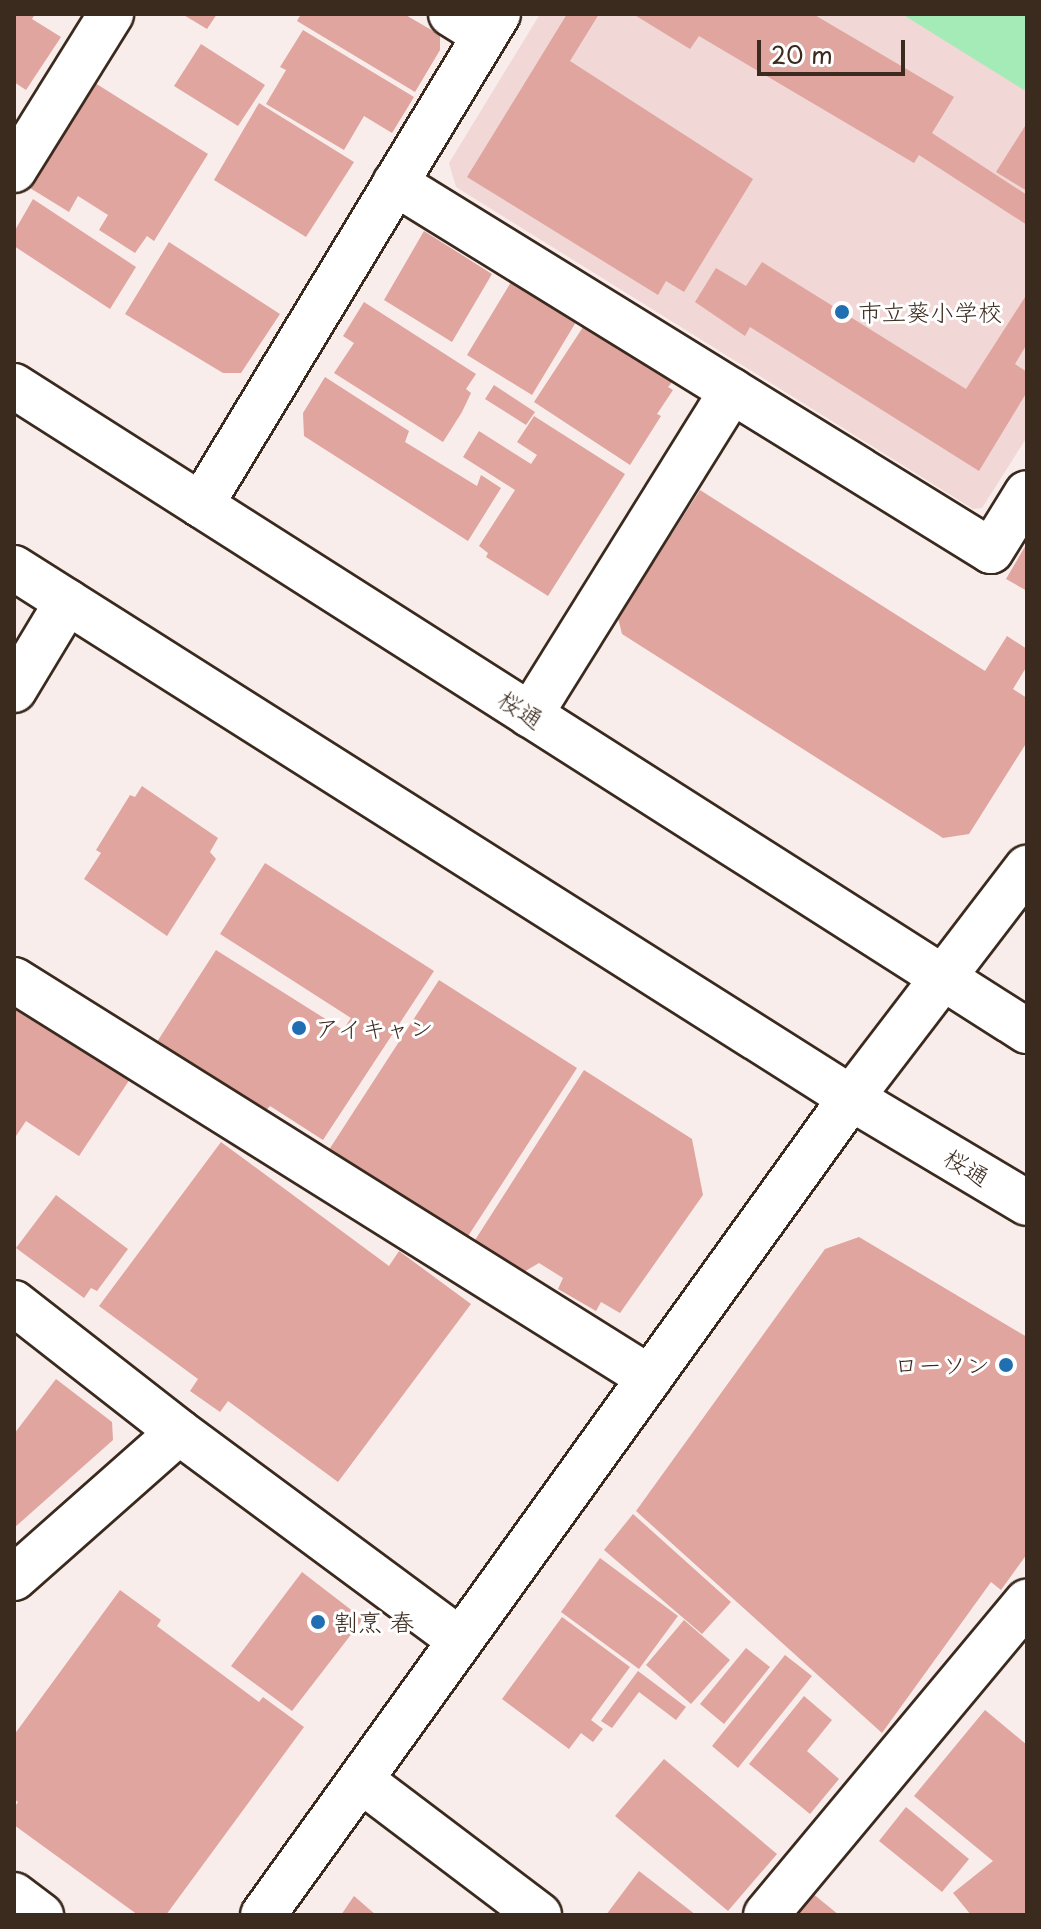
<!DOCTYPE html>
<meta charset="utf-8">
<style>
body{margin:0}
#map{position:relative;width:1041px;height:1929px;overflow:hidden;background:#f9edec;font-family:"Playpen Sans","Klee One",sans-serif}
div>[style]{position:absolute}
.built>*{inset:0;background:#f1d7d5}
.green>*{inset:0;background:#a4ebb7}
.building>*{inset:0;background:#dfa59e}
.roads{filter:drop-shadow(2px 0 #3b2a1e) drop-shadow(-2px 0 #3b2a1e) drop-shadow(0 2px #3b2a1e) drop-shadow(0 -2px #3b2a1e)}
.minor>*{height:44px;margin:-22px;padding:0 22px;transform-origin:22px;border-radius:22px;background:#fff}
.tertiary>*{height:44px;margin:-22px;padding:0 22px;transform-origin:22px;border-radius:22px;background:#fff}
.dots>*{width:22px;height:22px;translate:-50% -50%;box-sizing:border-box;border:4px solid #fff;border-radius:50%}
span{translate:-50% -50%;white-space:nowrap;text-align:center;line-height:1.15;-webkit-text-stroke:6px #fff;paint-order:stroke}
.poi-label{font-size:24px;color:#3b2a1e}
.left{translate:0 -50%;text-align:left}
.right{translate:-100% -50%;text-align:right}
.street-label{font-size:24px;color:#3b2a1e}
.frame{position:absolute;inset:0;border:16px solid #3b2a1e;pointer-events:none}
.scale{position:absolute;left:757px;top:40px;width:148px;height:36px;box-sizing:border-box;border:4px solid #3b2a1e;border-top:0;padding-left:10px;font-size:24px;line-height:28px;white-space:nowrap;color:#3b2a1e;-webkit-text-stroke:6px #fff;paint-order:stroke}
</style>
<div id="map">
<div class="built">
<i style="clip-path:polygon(540px 14px,1027px 14px,1027px 437px,982px 508px,973px 509px,456px 187px,449px 163px)"></i>
</div>
<div class="green">
<i style="clip-path:polygon(902px 14px,1027px 14px,1027px 85px,1024px 90px)"></i>
</div>
<div class="building">
<i style="clip-path:polygon(14px 14px,35px 14px,32px 19px,61px 37px,26px 90px,14px 82px)"></i>
<i style="clip-path:polygon(182px 14px,217px 14px,207px 29px)"></i>
<i style="clip-path:polygon(301px 14px,404px 14px,440px 35px,440px 50px,415px 92px,297px 21px)"></i>
<i style="clip-path:polygon(567px 14px,599px 14px,570px 61px,753px 179px,684px 292px,666px 281px,658px 295px,467px 177px)"></i>
<i style="clip-path:polygon(633px 14px,813px 14px,954px 97px,932px 133px,1027px 195px,1027px 225px,919px 155px,914px 163px,699px 36px,690px 49px)"></i>
<i style="clip-path:polygon(303px 30px,414px 97px,392px 133px,364px 116px,344px 150px,266px 104px,286px 70px,280px 67px)"></i>
<i style="clip-path:polygon(201px 44px,265px 85px,238px 126px,174px 86px)"></i>
<i style="clip-path:polygon(95px 83px,208px 154px,154px 241px,147px 236px,135px 253px,99px 230px,108px 215px,78px 196px,69px 212px,30px 188px)"></i>
<i style="clip-path:polygon(259px 103px,354px 162px,306px 237px,214px 180px)"></i>
<i style="clip-path:polygon(1027px 123px,1027px 191px,996px 172px)"></i>
<i style="clip-path:polygon(33px 199px,136px 267px,110px 309px,14px 246px,14px 232px)"></i>
<i style="clip-path:polygon(424px 231px,492px 274px,452px 342px,384px 300px)"></i>
<i style="clip-path:polygon(169px 242px,280px 314px,241px 373px,223px 373px,125px 314px)"></i>
<i style="clip-path:polygon(762px 262px,966px 389px,1027px 294px,1027px 344px,1015px 364px,1027px 372px,1027px 392px,979px 471px,750px 327px,745px 336px,695px 302px,716px 268px,746px 286px)"></i>
<i style="clip-path:polygon(511px 282px,576px 322px,532px 395px,467px 355px)"></i>
<i style="clip-path:polygon(364px 302px,476px 374px,466px 389px,471px 393px,462px 412px,443px 442px,334px 373px,354px 343px,343px 336px)"></i>
<i style="clip-path:polygon(585px 324px,673px 381px,668px 387px,673px 390px,657px 414px,661px 416px,630px 465px,534px 402px)"></i>
<i style="clip-path:polygon(325px 377px,409px 431px,405px 442px,477px 486px,481px 475px,501px 488px,468px 541px,304px 436px,303px 413px)"></i>
<i style="clip-path:polygon(494px 385px,535px 412px,526px 425px,485px 399px)"></i>
<i style="clip-path:polygon(534px 416px,625px 474px,548px 596px,486px 557px,488px 553px,479px 546px,515px 490px,463px 457px,479px 431px,531px 464px,537px 455px,517px 442px)"></i>
<i style="clip-path:polygon(700px 490px,985px 671px,1007px 636px,1027px 649px,1027px 666px,1013px 689px,1027px 698px,1027px 742px,969px 834px,943px 838px,622px 634px,618px 618px)"></i>
<i style="clip-path:polygon(1027px 543px,1027px 591px,1006px 579px)"></i>
<i style="clip-path:polygon(142px 786px,218px 838px,210px 852px,216px 859px,167px 936px,84px 879px,101px 853px,96px 850px,130px 795px,135px 797px)"></i>
<i style="clip-path:polygon(265px 863px,434px 971px,323px 1140px,270px 1106px,263px 1114px,155px 1045px,216px 950px,343px 1030px,351px 1018px,220px 934px)"></i>
<i style="clip-path:polygon(439px 980px,577px 1068px,461px 1247px,323px 1159px)"></i>
<i style="clip-path:polygon(14px 1002px,130px 1079px,79px 1156px,26px 1121px,14px 1139px)"></i>
<i style="clip-path:polygon(584px 1070px,692px 1139px,703px 1195px,620px 1313px,601px 1302px,596px 1311px,558px 1289px,563px 1278px,539px 1263px,512px 1279px,468px 1251px)"></i>
<i style="clip-path:polygon(221px 1142px,389px 1266px,399px 1251px,471px 1304px,338px 1482px,228px 1401px,220px 1412px,190px 1391px,198px 1379px,99px 1306px)"></i>
<i style="clip-path:polygon(56px 1195px,128px 1249px,97px 1291px,91px 1288px,84px 1298px,16px 1248px)"></i>
<i style="clip-path:polygon(859px 1237px,1027px 1337px,1027px 1554px,1001px 1590px,991px 1582px,882px 1733px,636px 1511px,825px 1249px)"></i>
<i style="clip-path:polygon(56px 1379px,112px 1422px,113px 1440px,14px 1528px,14px 1434px)"></i>
<i style="clip-path:polygon(633px 1514px,731px 1602px,702px 1634px,604px 1550px)"></i>
<i style="clip-path:polygon(600px 1558px,678px 1616px,639px 1669px,561px 1612px)"></i>
<i style="clip-path:polygon(302px 1572px,363px 1619px,292px 1711px,231px 1666px)"></i>
<i style="clip-path:polygon(120px 1590px,161px 1620px,157px 1626px,259px 1702px,263px 1697px,304px 1727px,166px 1915px,138px 1915px,14px 1825px,14px 1808px,18px 1802px,14px 1799px,14px 1735px)"></i>
<i style="clip-path:polygon(562px 1617px,630px 1667px,591px 1720px,603px 1729px,593px 1742px,581px 1733px,569px 1749px,502px 1699px)"></i>
<i style="clip-path:polygon(684px 1620px,730px 1660px,691px 1704px,646px 1665px)"></i>
<i style="clip-path:polygon(746px 1648px,770px 1667px,724px 1724px,700px 1704px)"></i>
<i style="clip-path:polygon(785px 1655px,812px 1676px,738px 1768px,712px 1746px)"></i>
<i style="clip-path:polygon(638px 1671px,686px 1707px,676px 1720px,639px 1692px,612px 1728px,601px 1721px)"></i>
<i style="clip-path:polygon(804px 1696px,832px 1720px,807px 1751px,839px 1779px,810px 1814px,749px 1764px)"></i>
<i style="clip-path:polygon(985px 1710px,1027px 1745px,1027px 1915px,971px 1915px,953px 1893px,993px 1861px,914px 1796px)"></i>
<i style="clip-path:polygon(664px 1759px,777px 1854px,728px 1911px,615px 1816px)"></i>
<i style="clip-path:polygon(906px 1807px,969px 1859px,942px 1892px,879px 1841px)"></i>
<i style="clip-path:polygon(639px 1871px,696px 1915px,606px 1915px)"></i>
<i style="clip-path:polygon(812px 1893px,839px 1915px,794px 1915px)"></i>
<i style="clip-path:polygon(354px 1896px,376px 1915px,341px 1915px)"></i>
</div>
<div class="roads">
<div class="minor">
<i style="left:451px;top:14px;width:40px;rotate:32deg"></i>
<i style="left:14px;top:170px;width:184px;rotate:-58.1deg"></i>
<i style="left:395px;top:183px;width:700px;rotate:31.69deg"></i>
<i style="left:991px;top:551px;width:68px;rotate:-58.2deg"></i>
<i style="left:201px;top:505px;width:574px;rotate:-58.83deg"></i>
<i style="left:14px;top:690px;width:103px;rotate:-58.9deg"></i>
<i style="left:530px;top:715px;width:382px;rotate:-58.1deg"></i>
<i style="left:14px;top:980px;width:750px;rotate:32.04deg"></i>
<i style="left:14px;top:1303px;width:209px;rotate:38deg"></i>
<i style="left:179px;top:1432px;width:348px;rotate:36.5deg"></i>
<i style="left:14px;top:1578px;width:220px;rotate:-41.5deg"></i>
<i style="left:362px;top:1781px;width:222px;rotate:37.1deg"></i>
<i style="left:14px;top:1895px;width:34px;rotate:37deg"></i>
<i style="left:766px;top:1915px;width:408px;rotate:-50.2deg"></i>
</div>
<div class="tertiary">
<i style="left:14px;top:386px;width:1201px;rotate:32.49deg"></i>
<i style="left:14px;top:568px;width:991px;rotate:32.34deg"></i>
<i style="left:851px;top:1098px;width:205px;rotate:30.8deg"></i>
<i style="left:263px;top:1915px;width:1007px;rotate:-54.26deg"></i>
<i style="left:851px;top:1098px;width:290px;rotate:-52.6deg"></i>
</div>
</div>
<div class="dots">
<i style="left:842px;top:312px;background:#1f6fb2"></i>
<i style="left:299px;top:1028px;background:#1f6fb2"></i>
<i style="left:1006px;top:1365px;background:#1f6fb2"></i>
<i style="left:318px;top:1622px;background:#1f6fb2"></i>
</div>
<div class="poi-label">
<span class="left" style="left:858px;top:312px">市立葵小学校</span>
<span class="left" style="left:315px;top:1028px">アイキャン</span>
<span class="right" style="left:990px;top:1365px">ローソン</span>
<span class="left" style="left:334px;top:1622px">割烹 春</span>
</div>
<div class="street-label">
<span style="left:521px;top:709px;rotate:33deg">桜通</span>
<span style="left:967px;top:1167px;rotate:31deg">桜通</span>
</div>
<div class="frame"></div>
<div class="scale">20 m</div>
</div>
